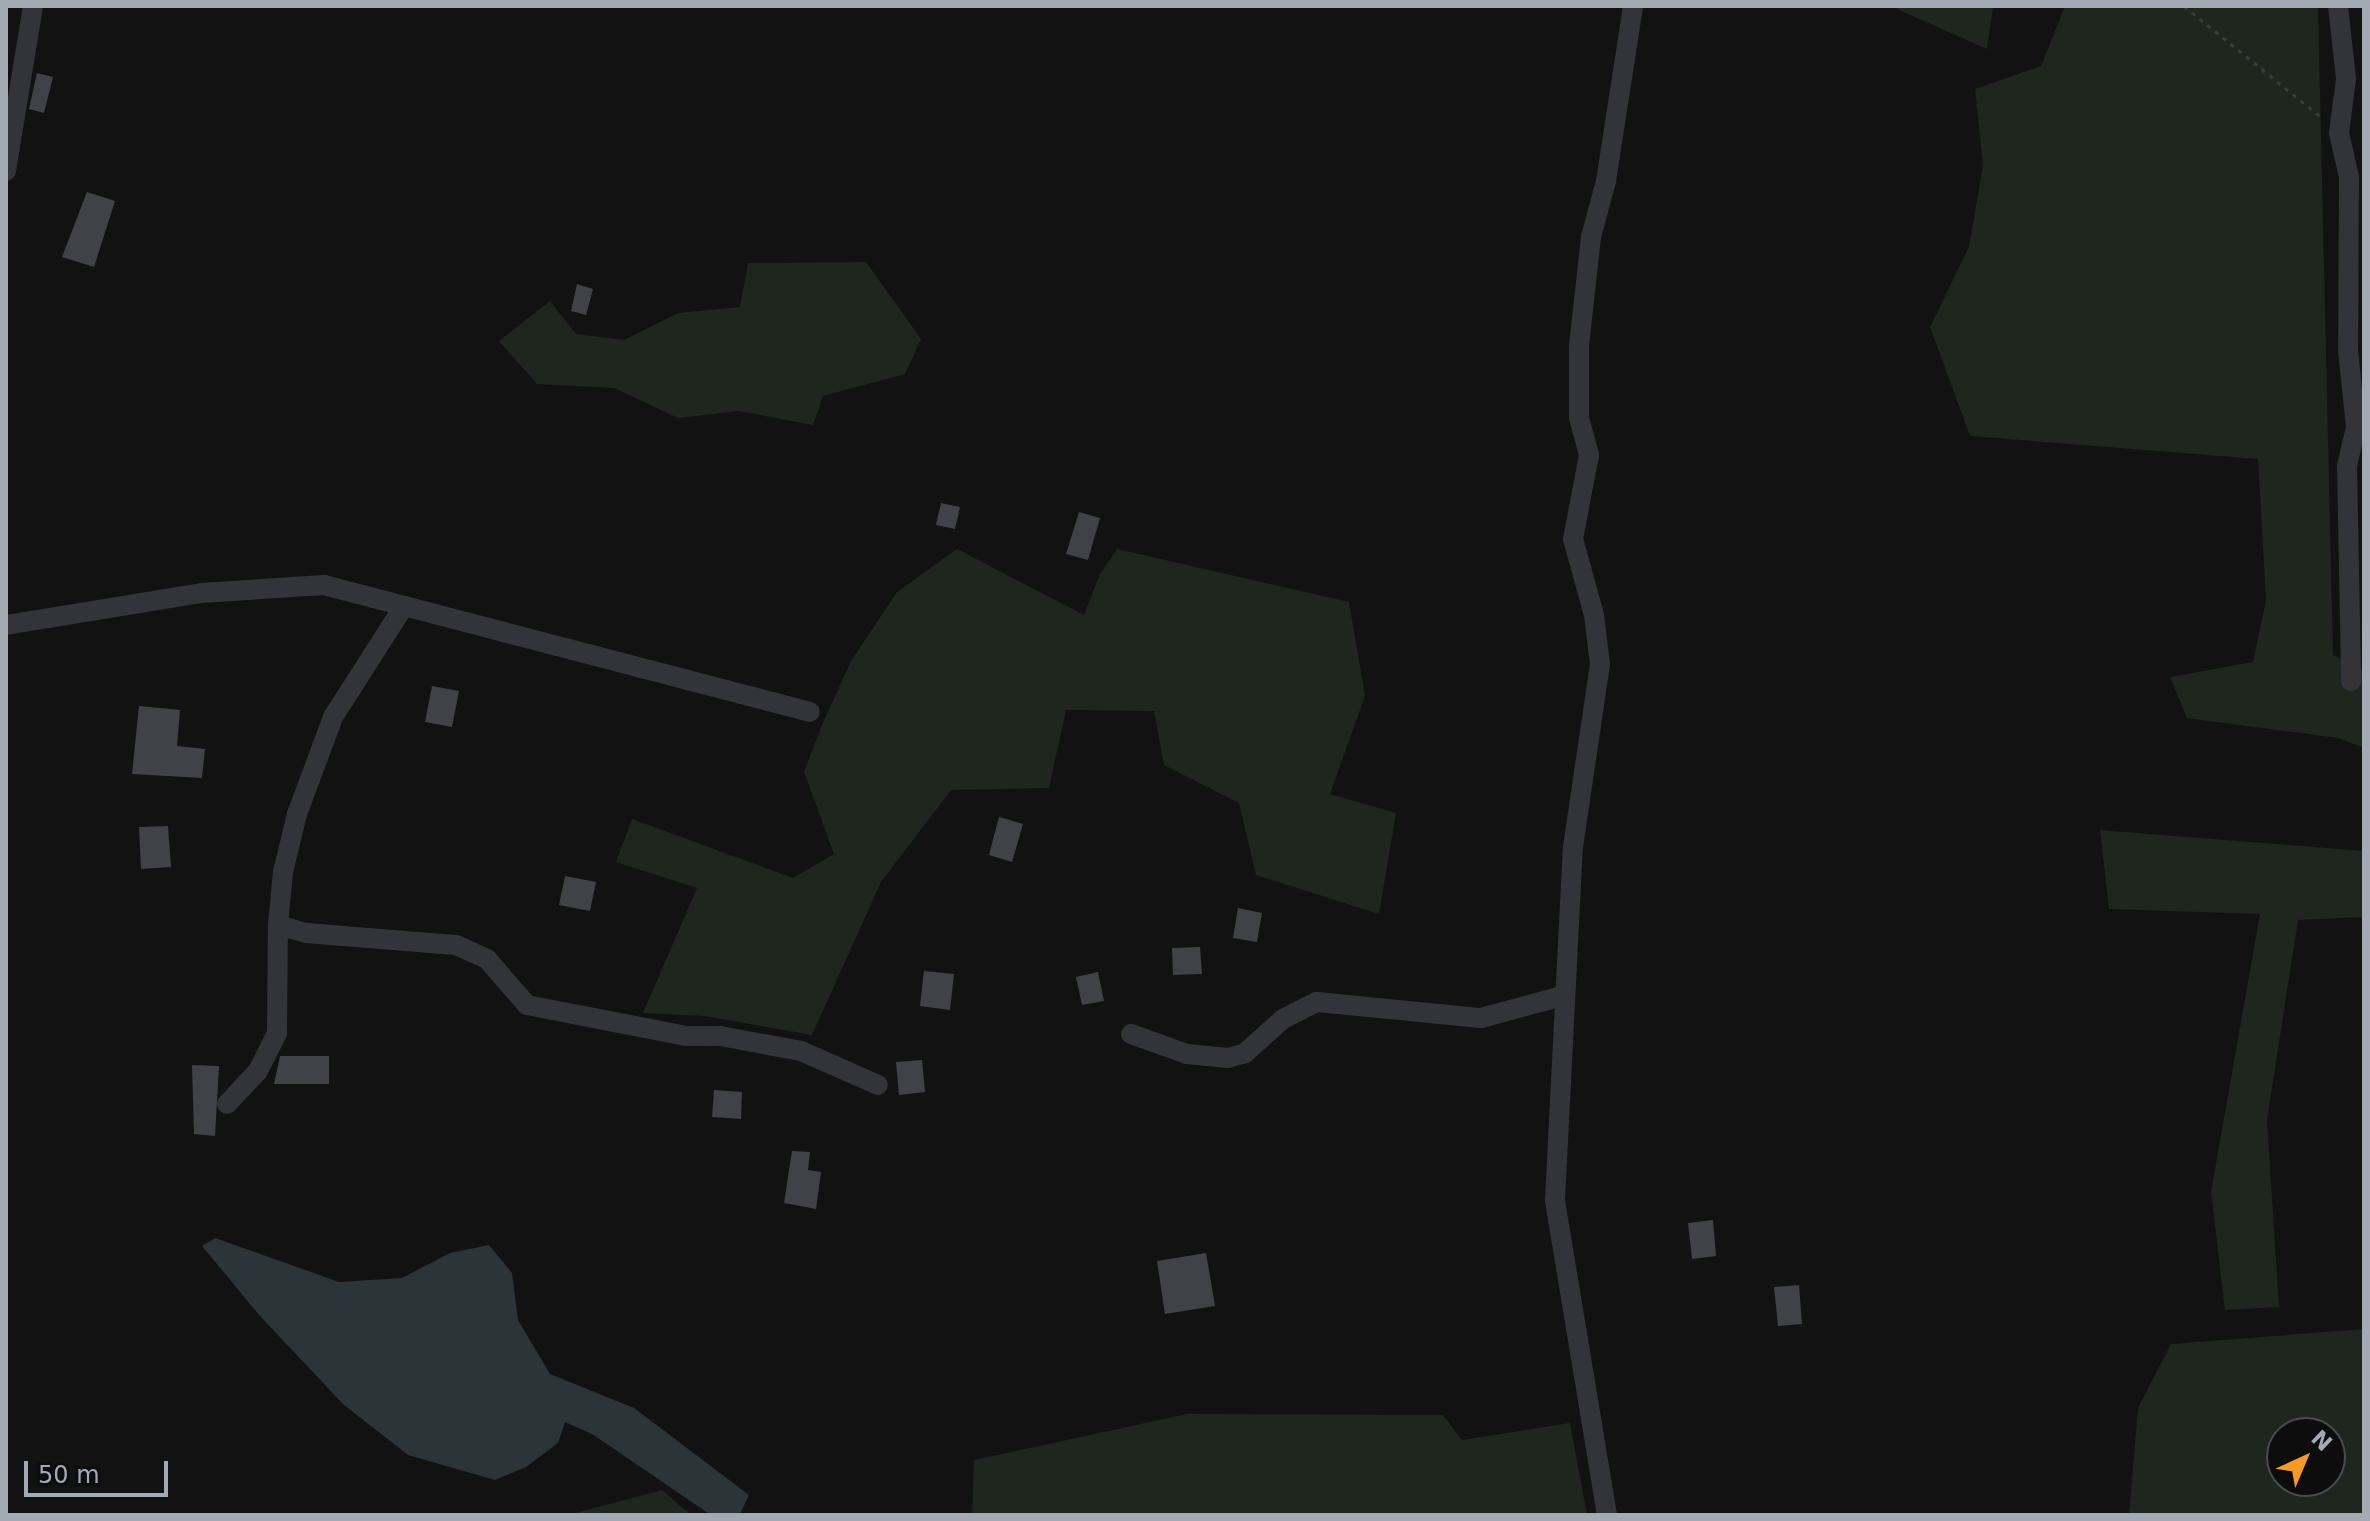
<!DOCTYPE html>
<style>
body{margin:0}
#map{position:relative;width:2370px;height:1521px;overflow:hidden;background:#121213;font-family:"DejaVu Sans",sans-serif}
div>[style]{position:absolute}
.green>*{inset:0;background:#1e261e}
.water>*{inset:0;background:#2a3439}
.building>*{inset:0;background:#414247}
.path>*{height:3px;margin-top:-1.5px;transform-origin:0;background:repeating-linear-gradient(90deg,#393b40 0 4px,transparent 0 10px)}
.street>*{height:20px;margin:-10px;padding:0 10px;transform-origin:10px;border-radius:10px;background:#333439}
span{translate:-50% -50%;white-space:nowrap;text-align:center;line-height:1.15;-webkit-text-stroke:7px #0d0d0e;paint-order:stroke}
.frame{position:absolute;inset:0;border:8px solid #a3aab4;pointer-events:none}
.north{position:absolute;left:2266px;top:1417px;width:80px;height:80px;box-sizing:border-box;background:#0d0d0e;border:2px solid #494c50;border-radius:50%;rotate:44deg;font-size:22px;font-weight:700;line-height:32px;text-align:center;color:#a3aab4}
.north::after{content:'';display:block;margin:auto;width:28px;height:36px;background:#f59928;clip-path:polygon(50% 0,100% 100%,50% 72%,0 100%)}
.scale{position:absolute;left:24px;top:1461px;width:144px;height:36px;box-sizing:border-box;border:4px solid #a3aab4;border-top:0;padding-left:10px;font-size:24px;line-height:28px;white-space:nowrap;color:#a3aab4;-webkit-text-stroke:6px #0d0d0e;paint-order:stroke}
</style>
<div id="map">
<div class="green">
<i style="clip-path:polygon(1897px 6px,1993px 6px,1987px 49px,1897px 9px)"></i>
<i style="clip-path:polygon(2065px 6px,2318px 6px,2333px 655px,2364px 672px,2364px 748px,2338px 738px,2187px 718px,2170px 677px,2253px 662px,2266px 600px,2258px 459px,1970px 436px,1930px 327px,1969px 247px,1983px 165px,1975px 89px,2041px 66px)"></i>
<i style="clip-path:polygon(866px 262px,921px 339px,905px 374px,823px 396px,813px 425px,738px 411px,678px 418px,614px 388px,537px 384px,499px 341px,550px 301px,576px 334px,624px 340px,678px 313px,740px 307px,748px 263px)"></i>
<i style="clip-path:polygon(957px 549px,1084px 615px,1100px 574px,1117px 549px,1349px 602px,1365px 696px,1330px 794px,1396px 813px,1379px 914px,1256px 875px,1239px 803px,1164px 765px,1154px 711px,1066px 710px,1049px 788px,951px 790px,881px 882px,812px 1035px,704px 1016px,643px 1013px,697px 888px,616px 862px,632px 819px,793px 878px,834px 854px,804px 772px,822px 725px,851px 661px,897px 592px)"></i>
<i style="clip-path:polygon(2100px 830px,2364px 851px,2364px 917px,2298px 920px,2267px 1120px,2279px 1307px,2225px 1310px,2211px 1192px,2260px 914px,2109px 909px)"></i>
<i style="clip-path:polygon(evenodd,2364px 1329px,2364px 1515px,2129px 1515px,2138px 1408px,2171px 1344px,2364px 1329px,2330px 1433px,2330px 1481px,2282px 1481px,2282px 1433px,2330px 1433px)"></i>
<i style="clip-path:polygon(1187px 1414px,1443px 1415px,1462px 1440px,1570px 1423px,1587px 1515px,972px 1515px,974px 1460px)"></i>
<i style="clip-path:polygon(662px 1490px,691px 1515px,568px 1515px)"></i>
</div>
<div class="water">
<i style="clip-path:polygon(215px 1238px,339px 1282px,402px 1278px,450px 1253px,489px 1245px,512px 1273px,518px 1320px,550px 1374px,634px 1408px,749px 1495px,740px 1514px,711px 1515px,592px 1434px,565px 1422px,558px 1443px,526px 1467px,495px 1480px,408px 1455px,343px 1404px,260px 1316px,202px 1246px)"></i>
</div>
<div class="building">
<i style="clip-path:polygon(37px 73px,53px 77px,44px 113px,29px 109px)"></i>
<i style="clip-path:polygon(87px 192px,115px 201px,94px 267px,62px 257px)"></i>
<i style="clip-path:polygon(577px 284px,593px 289px,586px 315px,571px 311px)"></i>
<i style="clip-path:polygon(941px 503px,960px 507px,955px 529px,936px 525px)"></i>
<i style="clip-path:polygon(1079px 512px,1100px 518px,1088px 560px,1066px 554px)"></i>
<i style="clip-path:polygon(432px 686px,459px 691px,452px 727px,425px 722px)"></i>
<i style="clip-path:polygon(139px 706px,180px 710px,177px 746px,205px 749px,202px 778px,132px 774px)"></i>
<i style="clip-path:polygon(999px 817px,1023px 824px,1012px 862px,989px 855px)"></i>
<i style="clip-path:polygon(168px 826px,171px 867px,141px 869px,139px 827px)"></i>
<i style="clip-path:polygon(565px 876px,596px 882px,590px 911px,559px 905px)"></i>
<i style="clip-path:polygon(1238px 908px,1262px 913px,1257px 942px,1233px 938px)"></i>
<i style="clip-path:polygon(1200px 947px,1202px 974px,1173px 975px,1172px 948px)"></i>
<i style="clip-path:polygon(924px 971px,954px 974px,950px 1010px,920px 1006px)"></i>
<i style="clip-path:polygon(1098px 972px,1104px 1001px,1082px 1005px,1076px 977px)"></i>
<i style="clip-path:polygon(280px 1056px,329px 1056px,329px 1084px,274px 1084px)"></i>
<i style="clip-path:polygon(922px 1060px,925px 1092px,899px 1095px,896px 1062px)"></i>
<i style="clip-path:polygon(192px 1065px,219px 1066px,215px 1136px,194px 1134px)"></i>
<i style="clip-path:polygon(714px 1090px,742px 1092px,741px 1119px,712px 1117px)"></i>
<i style="clip-path:polygon(792px 1151px,810px 1152px,808px 1170px,821px 1172px,816px 1209px,784px 1203px)"></i>
<i style="clip-path:polygon(1713px 1220px,1716px 1256px,1692px 1259px,1688px 1223px)"></i>
<i style="clip-path:polygon(1206px 1253px,1215px 1306px,1165px 1314px,1157px 1261px)"></i>
<i style="clip-path:polygon(1799px 1285px,1802px 1324px,1778px 1326px,1774px 1287px)"></i>
</div>
<div class="path">
<i style="left:2184px;top:6px;width:176px;rotate:39deg"></i>
</div>
<div class="street">
<i style="left:2338px;top:6px;width:73px;rotate:83.7deg"></i>
<i style="left:2346px;top:79px;width:54px;rotate:97.4deg"></i>
<i style="left:2339px;top:133px;width:45px;rotate:77.2deg"></i>
<i style="left:2349px;top:177px;width:173px;rotate:90.3deg"></i>
<i style="left:2348px;top:350px;width:77px;rotate:84.1deg"></i>
<i style="left:2356px;top:427px;width:39px;rotate:103deg"></i>
<i style="left:2347px;top:465px;width:216px;rotate:88.9deg"></i>
<i style="left:6px;top:171px;width:167px;rotate:-80.7deg"></i>
<i style="left:6px;top:625px;width:198px;rotate:-9.3deg"></i>
<i style="left:201px;top:593px;width:123px;rotate:-3.7deg"></i>
<i style="left:324px;top:585px;width:502px;rotate:14.64deg"></i>
<i style="left:278px;top:925px;width:29px;rotate:16deg"></i>
<i style="left:306px;top:933px;width:150px;rotate:4.6deg"></i>
<i style="left:456px;top:945px;width:34px;rotate:24deg"></i>
<i style="left:487px;top:959px;width:61px;rotate:49deg"></i>
<i style="left:527px;top:1005px;width:163px;rotate:11deg"></i>
<i style="left:687px;top:1036px;width:33px"></i>
<i style="left:720px;top:1036px;width:82px;rotate:10.5deg"></i>
<i style="left:801px;top:1051px;width:84px;rotate:23.8deg"></i>
<i style="left:1131px;top:1034px;width:59px;rotate:19.7deg"></i>
<i style="left:1187px;top:1054px;width:41px;rotate:5.6deg"></i>
<i style="left:1228px;top:1058px;width:18px;rotate:-16deg"></i>
<i style="left:1245px;top:1053px;width:51px;rotate:-41.8deg"></i>
<i style="left:1283px;top:1019px;width:38px;rotate:-27deg"></i>
<i style="left:1317px;top:1002px;width:165px;rotate:5.6deg"></i>
<i style="left:1481px;top:1018px;width:84px;rotate:-15.2deg"></i>
<i style="left:227px;top:1104px;width:45px;rotate:-46.8deg"></i>
<i style="left:258px;top:1071px;width:42px;rotate:-63.4deg"></i>
<i style="left:277px;top:1033px;width:108px;rotate:-89.5deg"></i>
<i style="left:278px;top:925px;width:53px;rotate:-84.6deg"></i>
<i style="left:283px;top:872px;width:60px;rotate:-76.4deg"></i>
<i style="left:297px;top:814px;width:103px;rotate:-69.6deg"></i>
<i style="left:333px;top:717px;width:132px;rotate:-57.4deg"></i>
<i style="left:1607px;top:1515px;width:319px;rotate:-99.4deg"></i>
<i style="left:1555px;top:1200px;width:353px;rotate:-87.1deg"></i>
<i style="left:1573px;top:847px;width:185px;rotate:-81.6deg"></i>
<i style="left:1600px;top:664px;width:49px;rotate:-97deg"></i>
<i style="left:1594px;top:615px;width:79px;rotate:-105.4deg"></i>
<i style="left:1573px;top:539px;width:86px;rotate:-79.2deg"></i>
<i style="left:1589px;top:455px;width:39px;rotate:-105deg"></i>
<i style="left:1579px;top:417px;width:71px;rotate:-90deg"></i>
<i style="left:1579px;top:346px;width:110px;rotate:-83.7deg"></i>
<i style="left:1591px;top:237px;width:58px;rotate:-75deg"></i>
<i style="left:1606px;top:181px;width:177px;rotate:-81.2deg"></i>
</div>
<div class="frame"></div>
<div class="north">N</div>
<div class="scale">50 m</div>
</div>
